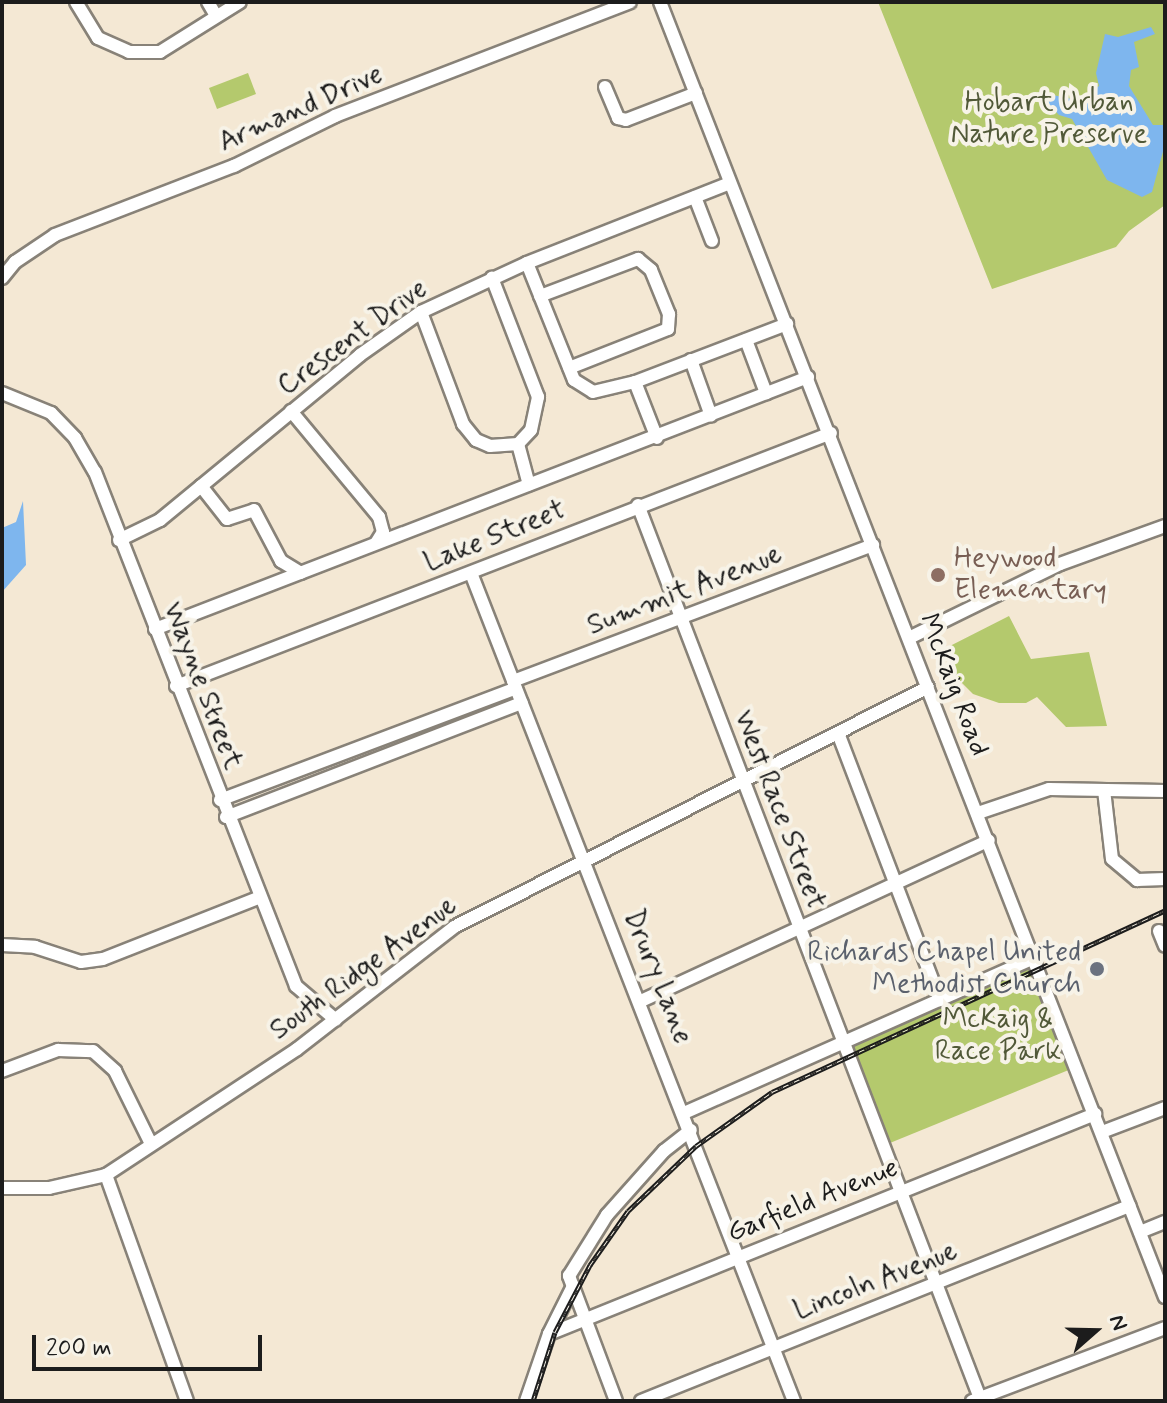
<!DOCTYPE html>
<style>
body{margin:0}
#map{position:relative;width:1167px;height:1403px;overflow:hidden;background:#f4e8d4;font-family:Mynerve,sans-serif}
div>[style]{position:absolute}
.green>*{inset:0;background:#b4c96d}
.water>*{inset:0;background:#7eb6ee}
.roads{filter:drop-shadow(2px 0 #888278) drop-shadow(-2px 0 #888278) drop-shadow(0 2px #888278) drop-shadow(0 -2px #888278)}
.minor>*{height:12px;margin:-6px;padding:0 6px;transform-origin:6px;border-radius:6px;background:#fff}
.rail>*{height:5px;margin-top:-2.5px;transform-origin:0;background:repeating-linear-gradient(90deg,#f7f3e8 0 6px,#1c1c1c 0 12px);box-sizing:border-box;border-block:2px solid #1c1c1c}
.dots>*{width:22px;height:22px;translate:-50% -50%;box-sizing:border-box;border:4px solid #f7f3e8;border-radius:50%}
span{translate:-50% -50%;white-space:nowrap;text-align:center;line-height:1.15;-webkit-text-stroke:8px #f7f3e8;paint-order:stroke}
.park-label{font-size:28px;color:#515938}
.street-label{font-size:28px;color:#1c1c1c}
.education-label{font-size:28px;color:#785e54}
.left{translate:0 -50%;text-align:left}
.worship-label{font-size:28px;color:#5b616d}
.right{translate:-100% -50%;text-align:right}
.frame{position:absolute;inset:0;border:4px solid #1c1c1c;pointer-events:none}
.north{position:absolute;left:1055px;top:1291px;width:80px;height:80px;-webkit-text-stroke:6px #f7f3e8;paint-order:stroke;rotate:70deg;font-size:22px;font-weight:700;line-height:32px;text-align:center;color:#1c1c1c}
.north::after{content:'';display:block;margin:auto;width:28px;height:36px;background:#1c1c1c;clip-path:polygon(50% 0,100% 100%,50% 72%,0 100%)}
.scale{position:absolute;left:32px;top:1335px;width:230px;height:36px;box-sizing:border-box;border:4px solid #1c1c1c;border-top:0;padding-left:10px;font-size:24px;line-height:28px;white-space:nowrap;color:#1c1c1c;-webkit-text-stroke:6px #f7f3e8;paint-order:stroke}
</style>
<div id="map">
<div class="green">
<i style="clip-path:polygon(878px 2px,1165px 2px,1165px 205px,1129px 231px,1116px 247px,992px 289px)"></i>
<i style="clip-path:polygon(248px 73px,256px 94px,217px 109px,209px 88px)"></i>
<i style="clip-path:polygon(1009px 616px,1031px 659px,1089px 652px,1107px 726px,1066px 727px,1037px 697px,1026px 703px,999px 703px,973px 694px,956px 677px,944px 649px)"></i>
<i style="clip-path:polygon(1033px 958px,1076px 1067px,885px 1145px,845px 1040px)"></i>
</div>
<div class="water">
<i style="clip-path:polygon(1151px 27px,1155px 34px,1134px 42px,1139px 67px,1131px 70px,1129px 86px,1153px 125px,1165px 125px,1165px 144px,1152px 192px,1142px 197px,1107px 180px,1072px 119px,1059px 115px,1038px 92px,1077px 100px,1099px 86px,1096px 73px,1105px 34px,1118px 37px)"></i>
<i style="clip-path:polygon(23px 501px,26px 565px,2px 592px,2px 528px,16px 522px)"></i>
</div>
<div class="roads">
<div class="minor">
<i style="left:76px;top:2px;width:42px;rotate:58.6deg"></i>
<i style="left:98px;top:38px;width:34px;rotate:24deg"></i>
<i style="left:129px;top:52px;width:31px"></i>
<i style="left:160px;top:52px;width:94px;rotate:-32deg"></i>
<i style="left:208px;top:2px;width:16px;rotate:60deg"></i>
<i style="left:660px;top:2px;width:1390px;rotate:68.7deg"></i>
<i style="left:605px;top:87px;width:34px;rotate:67deg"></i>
<i style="left:618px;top:118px;width:8px;rotate:14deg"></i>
<i style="left:626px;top:120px;width:75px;rotate:-21.1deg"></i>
<i style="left:695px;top:197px;width:47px;rotate:68.9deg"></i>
<i style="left:527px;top:263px;width:126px;rotate:68.1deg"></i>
<i style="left:574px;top:380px;width:22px;rotate:32deg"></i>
<i style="left:593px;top:392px;width:43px;rotate:-13.4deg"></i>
<i style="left:635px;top:382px;width:163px;rotate:-20.9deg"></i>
<i style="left:2px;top:278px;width:21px;rotate:-51deg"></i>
<i style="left:15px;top:262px;width:48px;rotate:-34deg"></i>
<i style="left:55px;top:235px;width:192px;rotate:-21.1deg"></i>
<i style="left:234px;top:166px;width:113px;rotate:-26.3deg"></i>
<i style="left:335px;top:116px;width:316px;rotate:-21.1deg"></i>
<i style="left:540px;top:296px;width:105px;rotate:-20.7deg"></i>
<i style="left:638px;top:259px;width:17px;rotate:40deg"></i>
<i style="left:651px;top:270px;width:48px;rotate:67.8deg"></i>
<i style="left:669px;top:314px;width:15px;rotate:94deg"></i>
<i style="left:668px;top:329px;width:106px;rotate:158.5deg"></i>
<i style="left:421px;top:312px;width:120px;rotate:69.4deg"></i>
<i style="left:463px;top:424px;width:21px;rotate:51deg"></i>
<i style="left:476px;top:440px;width:15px;rotate:23deg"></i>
<i style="left:490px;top:446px;width:28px;rotate:-4deg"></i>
<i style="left:518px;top:444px;width:19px;rotate:-47deg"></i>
<i style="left:531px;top:430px;width:34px;rotate:-78deg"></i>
<i style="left:538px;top:397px;width:128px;rotate:-111.1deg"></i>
<i style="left:746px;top:340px;width:57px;rotate:69.3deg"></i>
<i style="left:691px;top:360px;width:59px;rotate:70.3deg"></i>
<i style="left:635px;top:382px;width:60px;rotate:68.6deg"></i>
<i style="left:2px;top:393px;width:53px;rotate:22.2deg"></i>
<i style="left:51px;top:413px;width:35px;rotate:46deg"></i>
<i style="left:75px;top:438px;width:39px;rotate:60deg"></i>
<i style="left:95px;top:472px;width:552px;rotate:68.64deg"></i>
<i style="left:296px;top:986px;width:52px;rotate:40.4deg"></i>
<i style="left:291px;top:411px;width:138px;rotate:50.3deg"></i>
<i style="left:379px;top:517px;width:16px;rotate:75deg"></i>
<i style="left:383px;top:532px;width:13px;rotate:122deg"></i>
<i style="left:518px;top:444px;width:42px;rotate:75deg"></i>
<i style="left:201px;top:486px;width:42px;rotate:51.8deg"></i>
<i style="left:227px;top:519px;width:28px;rotate:-18deg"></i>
<i style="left:254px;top:510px;width:58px;rotate:62.1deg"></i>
<i style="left:281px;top:561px;width:23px;rotate:31deg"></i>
<i style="left:638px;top:505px;width:959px;rotate:69.05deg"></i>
<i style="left:119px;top:540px;width:46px;rotate:-26deg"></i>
<i style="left:160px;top:520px;width:259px;rotate:-39.5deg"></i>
<i style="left:360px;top:355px;width:75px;rotate:-35.2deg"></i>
<i style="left:421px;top:312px;width:117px;rotate:-24.8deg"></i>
<i style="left:527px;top:263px;width:218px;rotate:-21.5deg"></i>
<i style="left:471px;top:573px;width:889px;rotate:68.69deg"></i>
<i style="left:155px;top:629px;width:700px;rotate:-21.1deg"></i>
<i style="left:909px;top:638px;width:168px;rotate:-26.1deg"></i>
<i style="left:1060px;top:564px;width:112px;rotate:-19.9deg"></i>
<i style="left:513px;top:681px;width:385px;rotate:-20.7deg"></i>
<i style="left:176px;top:686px;width:702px;rotate:-21.12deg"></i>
<i style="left:838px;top:733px;width:286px;rotate:69.1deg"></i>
<i style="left:1104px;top:790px;width:69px;rotate:83.4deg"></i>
<i style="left:1112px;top:859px;width:33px;rotate:40deg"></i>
<i style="left:1137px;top:880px;width:28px;rotate:-2deg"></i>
<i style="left:220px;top:800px;width:316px;rotate:-20.7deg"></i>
<i style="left:978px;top:813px;width:75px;rotate:-18.7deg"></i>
<i style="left:1049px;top:789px;width:116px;rotate:1deg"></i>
<i style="left:226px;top:817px;width:317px;rotate:-21.1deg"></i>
<i style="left:1159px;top:931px;width:16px;rotate:68deg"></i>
<i style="left:2px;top:945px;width:33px;rotate:3deg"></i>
<i style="left:35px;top:947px;width:48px;rotate:18.1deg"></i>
<i style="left:81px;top:962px;width:22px;rotate:-8deg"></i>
<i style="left:103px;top:959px;width:169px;rotate:-21.5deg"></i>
<i style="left:641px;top:1001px;width:383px;rotate:-24.8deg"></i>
<i style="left:2px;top:1071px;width:60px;rotate:-20.6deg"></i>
<i style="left:58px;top:1050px;width:35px;rotate:2deg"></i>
<i style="left:93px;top:1051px;width:30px;rotate:42deg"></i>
<i style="left:115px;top:1071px;width:81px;rotate:63.7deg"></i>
<i style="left:684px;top:1113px;width:382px;rotate:-23.9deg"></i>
<i style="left:1102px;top:1132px;width:67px;rotate:-20.9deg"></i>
<i style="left:106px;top:1175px;width:240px;rotate:70.3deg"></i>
<i style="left:2px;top:1188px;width:47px"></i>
<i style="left:49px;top:1188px;width:58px;rotate:-12.8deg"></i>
<i style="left:106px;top:1175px;width:229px;rotate:-33.4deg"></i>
<i style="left:297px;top:1049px;width:199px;rotate:-37.8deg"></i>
<i style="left:454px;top:927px;width:531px;rotate:-26.85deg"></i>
<i style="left:1140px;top:1232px;width:27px;rotate:-22deg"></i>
<i style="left:549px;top:1334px;width:589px;rotate:-21.95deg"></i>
<i style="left:526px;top:1401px;width:71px;rotate:-71.1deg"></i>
<i style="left:549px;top:1334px;width:54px;rotate:-63.4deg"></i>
<i style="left:616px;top:1401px;width:134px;rotate:-110.6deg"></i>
<i style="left:569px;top:1276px;width:72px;rotate:-58.1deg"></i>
<i style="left:607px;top:1215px;width:86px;rotate:-48.3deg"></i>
<i style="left:664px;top:1151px;width:34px;rotate:-38deg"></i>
<i style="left:641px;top:1401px;width:526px;rotate:-21.78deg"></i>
<i style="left:972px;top:1401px;width:206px;rotate:-20.7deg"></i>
</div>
</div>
<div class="rail">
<i style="left:533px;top:1401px;width:72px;rotate:-72.3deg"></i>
<i style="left:555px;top:1332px;width:76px;rotate:-62.4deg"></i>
<i style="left:590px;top:1265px;width:66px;rotate:-54.9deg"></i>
<i style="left:628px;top:1211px;width:94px;rotate:-43.7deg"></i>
<i style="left:696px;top:1146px;width:93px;rotate:-35.4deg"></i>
<i style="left:772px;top:1092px;width:433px;rotate:-24.8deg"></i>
</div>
<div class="dots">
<i style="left:938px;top:575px;background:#8d6e63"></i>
<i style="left:1097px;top:969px;background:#6b7280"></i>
</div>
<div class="park-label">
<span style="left:1049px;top:119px">Hobart Urban<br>Nature Preserve</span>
<span style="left:998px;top:1036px">McKaig &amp;<br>Race Park</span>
</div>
<div class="street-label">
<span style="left:301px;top:109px;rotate:-24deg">Armand Drive</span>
<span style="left:353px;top:338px;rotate:-36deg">Crescent Drive</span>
<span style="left:495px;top:537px;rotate:-22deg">Lake Street</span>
<span style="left:685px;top:591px;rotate:-21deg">Summit Avenue</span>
<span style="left:953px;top:685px;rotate:69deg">McKaig Road</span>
<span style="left:202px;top:686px;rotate:69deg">Wayne Street</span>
<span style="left:779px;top:810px;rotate:69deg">West Race Street</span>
<span style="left:364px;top:969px;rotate:-36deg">South Ridge Avenue</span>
<span style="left:657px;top:977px;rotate:68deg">Drury Lane</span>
<span style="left:813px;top:1201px;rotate:-22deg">Garfield Avenue</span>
<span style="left:876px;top:1282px;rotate:-21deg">Lincoln Avenue</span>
</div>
<div class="education-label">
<span class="left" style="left:954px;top:575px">Heywood<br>Elementary</span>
</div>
<div class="worship-label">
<span class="right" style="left:1081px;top:969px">Richards Chapel United<br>Methodist Church</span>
</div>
<div class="frame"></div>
<div class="north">N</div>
<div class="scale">200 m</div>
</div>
